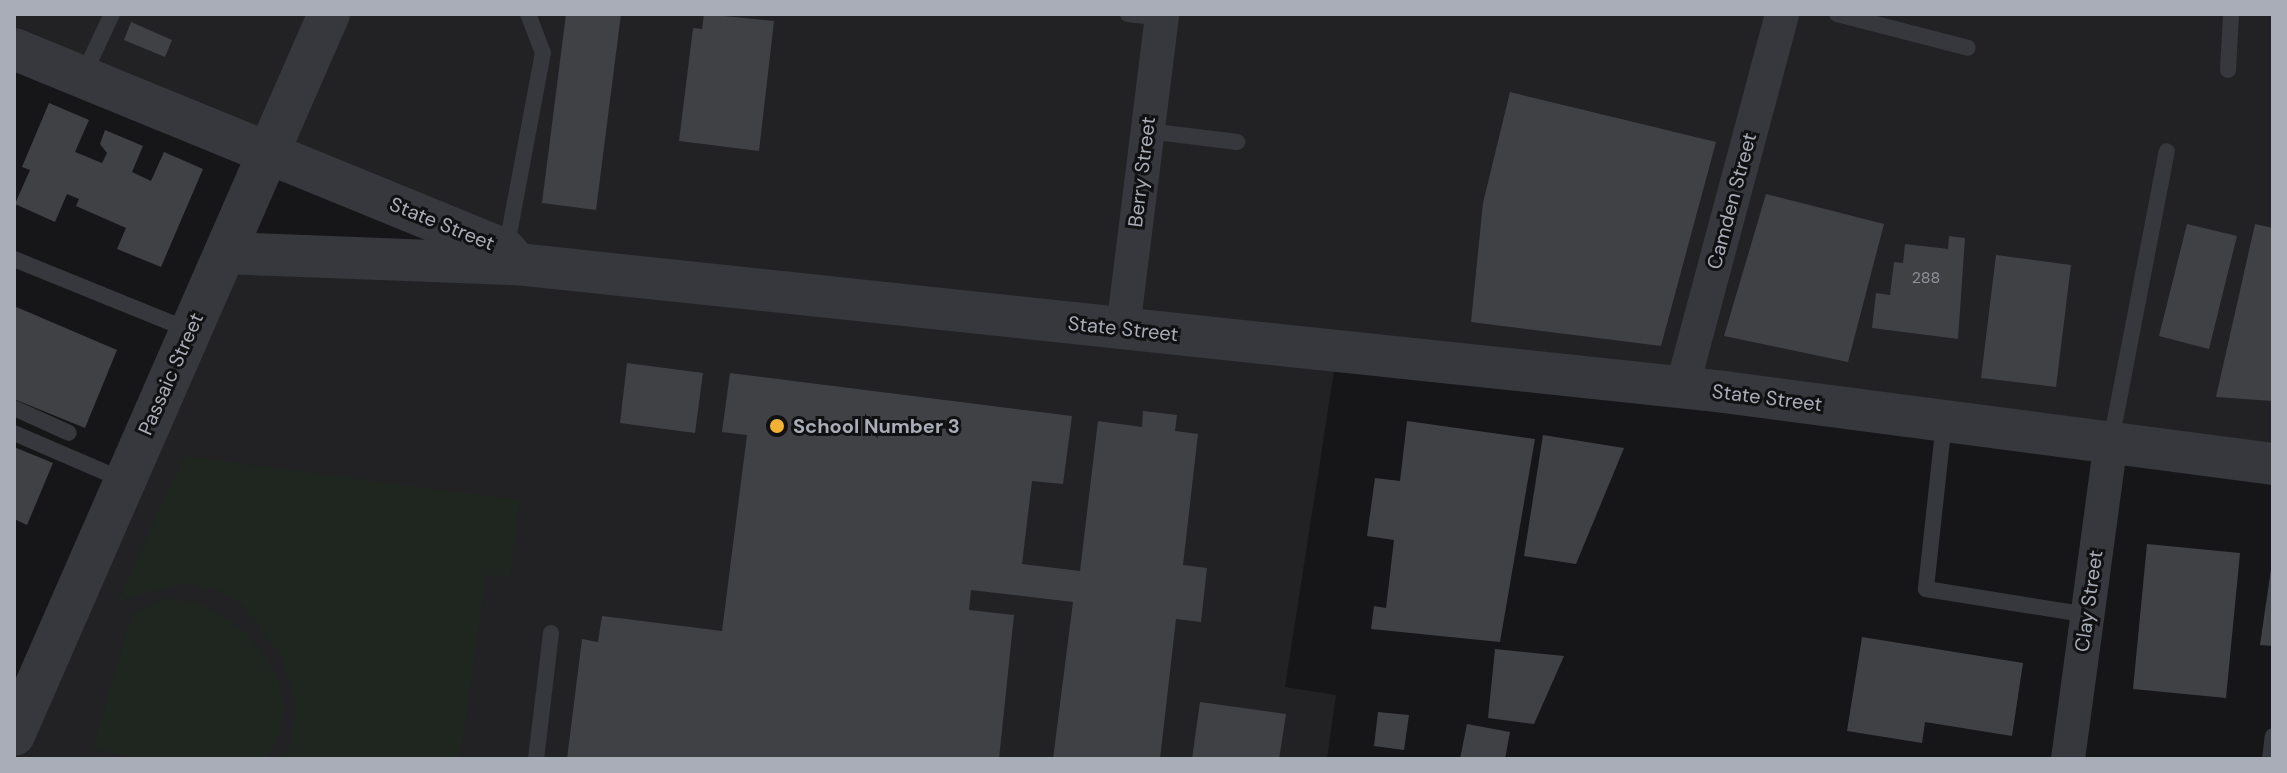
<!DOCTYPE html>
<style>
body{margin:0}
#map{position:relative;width:2287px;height:773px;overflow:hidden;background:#161618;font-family:"DM Sans",sans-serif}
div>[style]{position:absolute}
.built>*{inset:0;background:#222225}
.green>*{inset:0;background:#1e261f}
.building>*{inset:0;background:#404145}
.service>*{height:16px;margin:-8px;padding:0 8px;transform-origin:8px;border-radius:8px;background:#37383d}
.minor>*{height:34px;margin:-17px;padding:0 17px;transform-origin:17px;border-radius:17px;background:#37383d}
.tertiary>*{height:42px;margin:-21px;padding:0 21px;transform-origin:21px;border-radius:21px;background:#37383d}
.dots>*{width:22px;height:22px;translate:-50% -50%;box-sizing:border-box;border:4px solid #111113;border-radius:50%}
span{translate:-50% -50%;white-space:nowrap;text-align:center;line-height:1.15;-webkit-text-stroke:6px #111113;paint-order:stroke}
.number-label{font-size:16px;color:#8e929b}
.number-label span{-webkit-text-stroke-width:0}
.street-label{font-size:20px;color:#a8adb8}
.poi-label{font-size:20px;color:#a8adb8;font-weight:700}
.left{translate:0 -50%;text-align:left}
.frame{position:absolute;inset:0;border:16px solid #a8adb8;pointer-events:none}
</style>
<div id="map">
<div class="built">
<i style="clip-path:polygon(14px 14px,2273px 14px,2273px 464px,1337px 352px,1285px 687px,1336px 695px,1327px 759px,14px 759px,14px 735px,225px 253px,516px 264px,14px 49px)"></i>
</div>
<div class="green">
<i style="clip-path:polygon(184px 456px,520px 500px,510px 576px,486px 575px,460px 759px,282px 759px,291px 744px,296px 704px,283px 659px,241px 603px,218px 590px,186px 583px,118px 600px)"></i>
<i style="clip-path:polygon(167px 598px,205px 605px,247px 633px,264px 655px,279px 681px,284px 707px,279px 736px,267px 759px,139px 759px,93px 749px,132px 614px)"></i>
</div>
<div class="building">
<i style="clip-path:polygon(566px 14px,621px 14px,596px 210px,542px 203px)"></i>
<i style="clip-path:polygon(704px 14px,774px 21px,759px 151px,679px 141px,693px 28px,702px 29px)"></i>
<i style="clip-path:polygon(131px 22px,172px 40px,165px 57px,124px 40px)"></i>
<i style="clip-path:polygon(1510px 92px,1716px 142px,1661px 346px,1471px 322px,1483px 203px)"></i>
<i style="clip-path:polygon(49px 103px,89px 120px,75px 152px,102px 163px,107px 153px,100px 144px,105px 130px,143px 146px,132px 172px,151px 181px,164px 152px,203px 169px,161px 267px,117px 249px,126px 228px,76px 206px,79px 199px,67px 194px,55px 222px,15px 204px,30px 170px,22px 167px)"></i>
<i style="clip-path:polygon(1766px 194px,1884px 224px,1848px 362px,1724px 336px)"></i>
<i style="clip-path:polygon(2187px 224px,2237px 236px,2209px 349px,2159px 336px)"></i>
<i style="clip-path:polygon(2255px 224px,2273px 228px,2273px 401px,2216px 397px)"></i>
<i style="clip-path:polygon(1949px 236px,1965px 238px,1958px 339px,1872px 328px,1876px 293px,1890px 295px,1894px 262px,1903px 263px,1905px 244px,1948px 249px)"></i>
<i style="clip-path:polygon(1996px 255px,2071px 265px,2056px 387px,1981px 378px)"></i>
<i style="clip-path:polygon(14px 306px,117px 350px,85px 428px,14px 399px)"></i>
<i style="clip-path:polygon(627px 363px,703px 373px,695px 433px,620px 423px)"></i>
<i style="clip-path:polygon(730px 373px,1072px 416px,1063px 484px,1032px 481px,1022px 564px,1080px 571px,1098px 421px,1142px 427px,1143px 411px,1177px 415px,1175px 431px,1198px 434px,1183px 565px,1207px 568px,1201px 622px,1176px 619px,1160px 759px,1053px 759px,1073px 602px,971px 590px,969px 610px,1014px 615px,999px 759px,567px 759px,582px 639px,598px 642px,602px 616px,722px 631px,747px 435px,722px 432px)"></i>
<i style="clip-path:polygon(1407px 421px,1535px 439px,1500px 642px,1371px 629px,1374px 606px,1386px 608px,1394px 540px,1367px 536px,1375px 478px,1400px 481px)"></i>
<i style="clip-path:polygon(1543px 435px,1624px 448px,1576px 564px,1524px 556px)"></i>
<i style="clip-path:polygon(14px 447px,53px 463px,27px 525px,14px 519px)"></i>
<i style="clip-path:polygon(2147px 544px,2240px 553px,2226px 698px,2133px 689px)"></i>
<i style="clip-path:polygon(2273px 555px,2273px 646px,2260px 645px)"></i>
<i style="clip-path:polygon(1862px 637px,2023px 663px,2012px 736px,1925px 722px,1922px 743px,1847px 731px)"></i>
<i style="clip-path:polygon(1495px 649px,1564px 656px,1534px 724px,1488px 718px)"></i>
<i style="clip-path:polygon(1200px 702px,1286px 714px,1279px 759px,1192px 759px)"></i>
<i style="clip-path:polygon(1378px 712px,1409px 715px,1404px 750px,1374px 746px)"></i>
<i style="clip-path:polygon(1467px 724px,1510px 732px,1505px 759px,1460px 759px)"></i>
</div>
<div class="service">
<i style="left:1128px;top:14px;width:33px;rotate:7deg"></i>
<i style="left:1837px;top:14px;width:135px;rotate:14.5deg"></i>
<i style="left:2228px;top:70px;width:56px;rotate:-86.9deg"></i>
<i style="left:82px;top:78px;width:71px;rotate:-64.9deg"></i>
<i style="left:1148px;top:131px;width:90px;rotate:7deg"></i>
<i style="left:506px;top:250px;width:200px;rotate:-79.4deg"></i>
<i style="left:543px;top:53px;width:42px;rotate:-111deg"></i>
<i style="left:14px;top:259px;width:189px;rotate:22.1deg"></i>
<i style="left:14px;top:408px;width:60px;rotate:24.4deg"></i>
<i style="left:1944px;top:422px;width:168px;rotate:96.2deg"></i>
<i style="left:1926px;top:589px;width:164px;rotate:9.1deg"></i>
<i style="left:14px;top:433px;width:119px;rotate:23.3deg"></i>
<i style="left:2111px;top:441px;width:295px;rotate:-79.1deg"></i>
<i style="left:536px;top:759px;width:127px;rotate:-83.2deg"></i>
<i style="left:2270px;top:759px;width:23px;rotate:-83deg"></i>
</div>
<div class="minor">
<i style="left:1123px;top:329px;width:317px;rotate:-82.9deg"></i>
<i style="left:1682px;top:388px;width:387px;rotate:-75deg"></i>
<i style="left:2068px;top:759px;width:320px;rotate:-82.3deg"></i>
</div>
<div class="tertiary">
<i style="left:14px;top:49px;width:531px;rotate:22.26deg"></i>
<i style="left:505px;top:250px;width:12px;rotate:48deg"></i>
<i style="left:225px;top:253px;width:292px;rotate:2.2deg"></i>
<i style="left:517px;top:264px;width:1214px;rotate:6.05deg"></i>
<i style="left:1724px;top:392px;width:554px;rotate:7.47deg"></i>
<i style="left:14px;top:735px;width:787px;rotate:-66.4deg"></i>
</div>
<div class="dots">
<i style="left:777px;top:426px;background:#f2b134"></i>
</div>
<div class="number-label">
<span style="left:1926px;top:278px">288</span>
</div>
<div class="street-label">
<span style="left:1142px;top:172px;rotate:-83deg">Berry Street</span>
<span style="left:1732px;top:201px;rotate:-75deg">Camden Street</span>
<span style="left:442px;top:224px;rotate:22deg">State Street</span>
<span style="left:1123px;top:329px;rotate:6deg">State Street</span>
<span style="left:171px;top:374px;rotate:-66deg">Passaic Street</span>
<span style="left:1767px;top:398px;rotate:7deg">State Street</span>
<span style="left:2089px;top:601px;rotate:-82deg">Clay Street</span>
</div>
<div class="poi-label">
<span class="left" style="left:793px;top:426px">School Number 3</span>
</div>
<div class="frame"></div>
</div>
